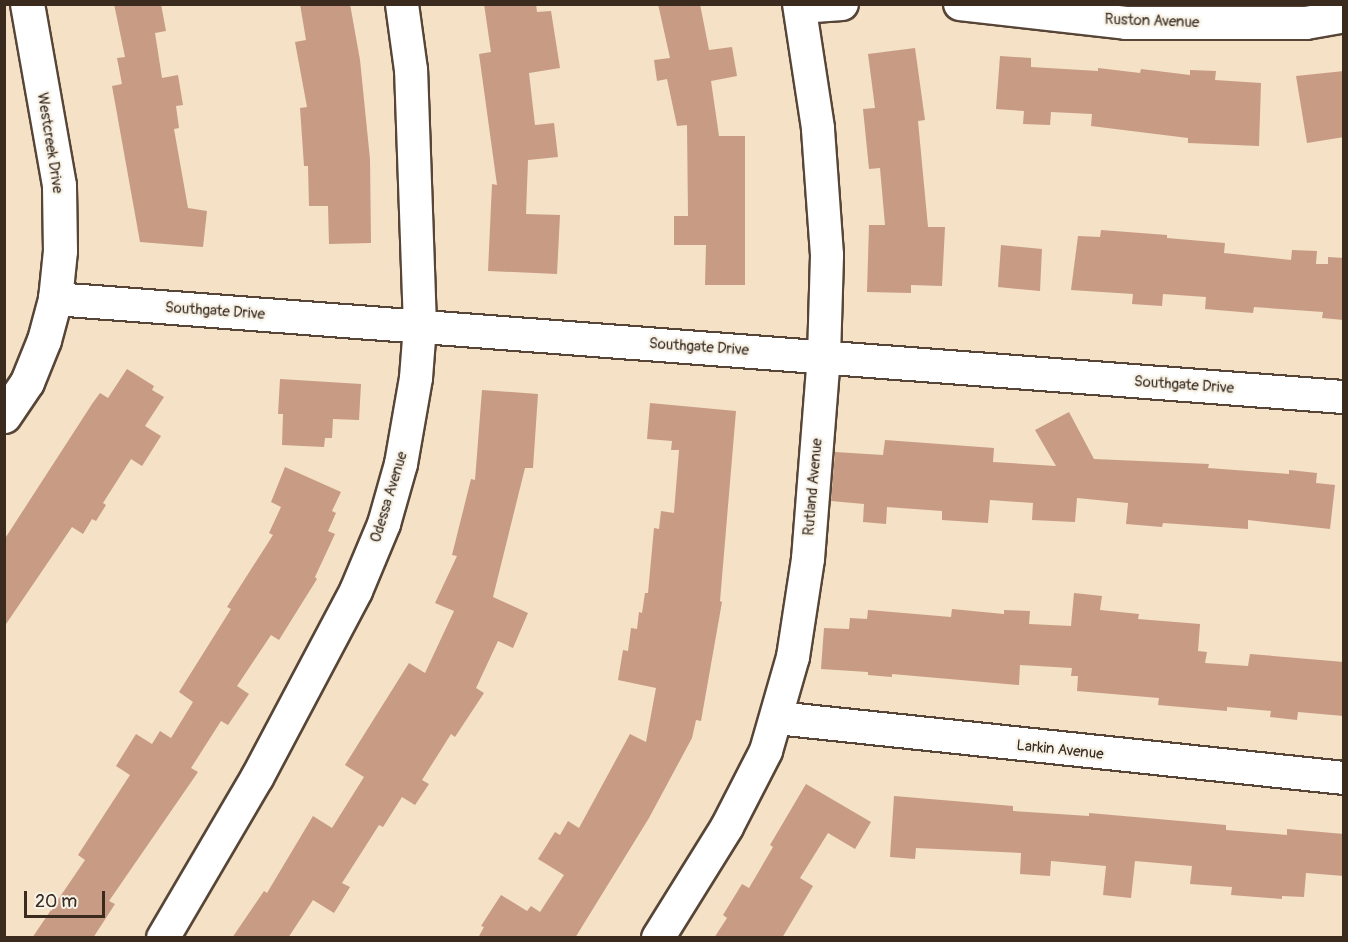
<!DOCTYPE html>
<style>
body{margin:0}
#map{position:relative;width:1348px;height:942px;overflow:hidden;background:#f4e1c6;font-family:Pangolin,sans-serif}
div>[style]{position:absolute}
.building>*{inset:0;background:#c89b84}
.roads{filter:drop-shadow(2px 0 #574537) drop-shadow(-2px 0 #574537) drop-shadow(0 2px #574537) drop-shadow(0 -2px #574537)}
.street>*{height:32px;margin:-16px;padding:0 16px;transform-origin:16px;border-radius:16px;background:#fff}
.secondary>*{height:33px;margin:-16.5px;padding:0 16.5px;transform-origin:16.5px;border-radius:16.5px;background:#fff}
span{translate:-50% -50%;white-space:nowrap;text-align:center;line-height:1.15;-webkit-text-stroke:4.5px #f7f3e8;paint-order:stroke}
.street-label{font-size:15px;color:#3b2a1e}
.frame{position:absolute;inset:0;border:6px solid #3b2a1e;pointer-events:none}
.scale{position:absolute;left:24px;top:891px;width:81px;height:27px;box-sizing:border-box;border:3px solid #3b2a1e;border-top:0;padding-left:8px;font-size:18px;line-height:21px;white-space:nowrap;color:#3b2a1e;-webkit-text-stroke:4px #f7f3e8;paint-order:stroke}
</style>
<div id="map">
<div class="building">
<i style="clip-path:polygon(114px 4px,161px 4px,166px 31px,155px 33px,162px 78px,178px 75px,183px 105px,176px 106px,179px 128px,174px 129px,188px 208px,207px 211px,203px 247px,140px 242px,112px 86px,122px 84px,117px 58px,125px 57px)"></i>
<i style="clip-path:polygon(300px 4px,350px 4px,360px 60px,370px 159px,371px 243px,329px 244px,328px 206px,309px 206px,308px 166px,304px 166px,300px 108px,307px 107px,295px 42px,306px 40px)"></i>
<i style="clip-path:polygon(484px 4px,536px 4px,537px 12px,551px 11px,560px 68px,529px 73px,535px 125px,554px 123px,558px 157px,528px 160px,526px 214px,560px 215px,557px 274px,488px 271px,492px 184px,497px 185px,479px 54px,491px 52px)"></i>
<i style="clip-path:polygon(658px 4px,700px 4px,709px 50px,732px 47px,737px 76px,711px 81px,719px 136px,745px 136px,745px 285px,705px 285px,706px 245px,674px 245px,674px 216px,688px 216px,687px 125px,677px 126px,667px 79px,657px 81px,654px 60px,670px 58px)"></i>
<i style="clip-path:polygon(915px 48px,925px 120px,918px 121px,928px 227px,945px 227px,942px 286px,911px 285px,911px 293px,867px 292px,869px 225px,885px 225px,880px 168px,869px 169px,863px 109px,875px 108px,868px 54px)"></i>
<i style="clip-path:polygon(1000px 56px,1031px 58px,1031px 67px,1098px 71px,1098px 68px,1140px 73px,1141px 69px,1190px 75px,1190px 70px,1216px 71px,1215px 80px,1261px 83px,1259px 146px,1188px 143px,1188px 138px,1091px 126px,1092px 114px,1051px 112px,1050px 125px,1023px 124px,1024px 111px,996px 109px)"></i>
<i style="clip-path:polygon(1344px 71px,1344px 137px,1307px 143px,1296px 76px)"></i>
<i style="clip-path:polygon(1101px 230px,1167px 235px,1167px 238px,1225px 243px,1224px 253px,1291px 260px,1292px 250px,1317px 251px,1316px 264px,1328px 264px,1328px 257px,1344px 258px,1344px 320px,1322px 318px,1323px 312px,1254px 307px,1253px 313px,1205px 309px,1206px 297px,1163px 294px,1162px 306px,1132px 304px,1133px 294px,1071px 290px,1078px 236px,1100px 237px)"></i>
<i style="clip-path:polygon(1001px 245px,1042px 249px,1040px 291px,998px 287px)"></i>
<i style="clip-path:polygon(127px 369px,154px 386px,152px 390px,164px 397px,145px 426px,161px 436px,142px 466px,131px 459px,103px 503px,106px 505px,96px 521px,92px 519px,83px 534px,72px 527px,4px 627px,4px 540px,92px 404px,100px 393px,108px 398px)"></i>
<i style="clip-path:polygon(280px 379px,361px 384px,359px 420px,333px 419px,332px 438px,325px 438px,324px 447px,282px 445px,283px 414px,278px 414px)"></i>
<i style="clip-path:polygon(482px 390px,538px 394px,533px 468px,525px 468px,493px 597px,528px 613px,513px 648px,498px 641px,476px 688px,484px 693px,455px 737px,451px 734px,422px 780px,429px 784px,415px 805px,402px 797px,383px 827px,379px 825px,342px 883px,350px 887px,334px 913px,313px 900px,288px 938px,232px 938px,264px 891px,267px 893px,313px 816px,332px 828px,364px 777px,345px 765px,409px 663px,425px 673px,454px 611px,435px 603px,457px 556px,452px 555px,471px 479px,475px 480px)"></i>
<i style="clip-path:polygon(650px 403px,736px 411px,720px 601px,722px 602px,701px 721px,696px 720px,692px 738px,649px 818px,575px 938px,478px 938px,484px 927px,481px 926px,501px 895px,527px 911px,531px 906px,540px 912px,564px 875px,538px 859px,555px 832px,560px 835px,568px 821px,579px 828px,630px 734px,646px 742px,656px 688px,618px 680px,623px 650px,628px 651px,631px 628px,637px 629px,639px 612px,642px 613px,645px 593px,648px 593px,654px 528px,659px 529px,661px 511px,674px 513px,679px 450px,671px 450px,672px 441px,647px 439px)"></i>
<i style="clip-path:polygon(1069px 412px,1094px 459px,1209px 464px,1208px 468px,1289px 474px,1289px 470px,1317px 473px,1316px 483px,1335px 485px,1330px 529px,1248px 520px,1248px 529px,1163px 523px,1162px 527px,1126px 524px,1128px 503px,1077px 498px,1075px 522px,1032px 520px,1033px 503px,990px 500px,988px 523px,942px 520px,942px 511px,887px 507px,886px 524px,863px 522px,864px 504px,831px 501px,835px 452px,883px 455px,885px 440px,994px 448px,993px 462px,1056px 466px,1035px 430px)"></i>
<i style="clip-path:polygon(285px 467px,341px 492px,332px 511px,336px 513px,328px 531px,335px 534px,315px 577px,317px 579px,279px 640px,271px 635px,237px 686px,249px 694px,228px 725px,221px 721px,191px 768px,198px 772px,109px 901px,115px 904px,93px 938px,32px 938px,85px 860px,78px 855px,130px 775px,116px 766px,136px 734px,152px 744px,160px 731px,171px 738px,193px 702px,179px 692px,231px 609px,227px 607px,273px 535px,269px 533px,281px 507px,271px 502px)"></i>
<i style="clip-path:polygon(1074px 593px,1102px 596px,1100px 610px,1139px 614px,1138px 619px,1200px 624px,1198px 651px,1207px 652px,1205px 663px,1248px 666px,1250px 654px,1344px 662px,1344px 716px,1298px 712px,1297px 720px,1270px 717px,1271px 711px,1227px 707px,1227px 711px,1158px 705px,1159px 698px,1077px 691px,1078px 676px,1071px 676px,1072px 668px,1020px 665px,1019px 685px,892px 674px,892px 677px,868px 675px,868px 672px,821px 669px,824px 628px,849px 629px,850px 618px,867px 619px,868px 610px,951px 617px,952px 609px,1004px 614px,1004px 610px,1030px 611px,1029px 624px,1071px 626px)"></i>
<i style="clip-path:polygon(806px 784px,871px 822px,855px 849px,828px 833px,800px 878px,813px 886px,782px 938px,714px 938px,727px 918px,723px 915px,742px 884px,749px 888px,773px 847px,770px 845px)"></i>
<i style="clip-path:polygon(894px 796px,1013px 806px,1013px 811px,1089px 816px,1089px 813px,1226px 825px,1226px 830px,1287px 835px,1287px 829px,1344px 834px,1344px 876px,1306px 873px,1304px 897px,1282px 896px,1282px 899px,1231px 895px,1232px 887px,1190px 884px,1192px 866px,1135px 861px,1131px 898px,1103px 895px,1106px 866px,1051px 861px,1050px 876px,1020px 874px,1021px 853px,916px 848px,915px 859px,890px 857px)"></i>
</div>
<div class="roads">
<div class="street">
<i style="left:960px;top:4px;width:167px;rotate:6.5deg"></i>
<i style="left:1126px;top:23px;width:180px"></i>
<i style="left:1306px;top:23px;width:39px;rotate:-10deg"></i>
<i style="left:800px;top:7px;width:42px;rotate:-4.1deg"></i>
<i style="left:55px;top:299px;width:1293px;rotate:4.35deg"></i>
<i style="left:777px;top:718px;width:570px;rotate:6.04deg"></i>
<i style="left:163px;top:938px;width:186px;rotate:-59.6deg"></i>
<i style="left:257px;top:778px;width:212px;rotate:-62.1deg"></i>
<i style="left:356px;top:591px;width:73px;rotate:-67.3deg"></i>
<i style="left:384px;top:524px;width:62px;rotate:-74.2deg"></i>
<i style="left:401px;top:464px;width:87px;rotate:-80.1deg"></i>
<i style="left:416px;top:378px;width:52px;rotate:-85.6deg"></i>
<i style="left:420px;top:326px;width:256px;rotate:-92deg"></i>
<i style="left:411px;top:70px;width:67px;rotate:-97.8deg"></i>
<i style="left:658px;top:938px;width:131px;rotate:-58.1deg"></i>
<i style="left:727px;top:827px;width:85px;rotate:-62.8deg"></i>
<i style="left:766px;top:751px;width:98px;rotate:-74deg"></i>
<i style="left:793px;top:657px;width:99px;rotate:-81.3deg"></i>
<i style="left:808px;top:559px;width:203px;rotate:-85.5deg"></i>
<i style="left:824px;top:357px;width:102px;rotate:-88.3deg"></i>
<i style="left:827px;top:255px;width:127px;rotate:-94.1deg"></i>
<i style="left:818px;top:128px;width:125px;rotate:-98.7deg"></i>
</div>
<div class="secondary">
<i style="left:4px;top:416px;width:41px;rotate:-55.9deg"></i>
<i style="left:27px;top:382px;width:45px;rotate:-68deg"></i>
<i style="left:44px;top:340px;width:42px;rotate:-75deg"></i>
<i style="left:55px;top:299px;width:48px;rotate:-84.1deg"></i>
<i style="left:60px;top:251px;width:66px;rotate:-90.9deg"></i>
<i style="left:59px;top:185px;width:184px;rotate:-100deg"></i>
</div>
</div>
<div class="street-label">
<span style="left:1152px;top:21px;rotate:2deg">Ruston Avenue</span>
<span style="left:50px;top:143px;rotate:81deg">Westcreek Drive</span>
<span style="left:215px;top:311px;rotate:4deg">Southgate Drive</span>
<span style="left:699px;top:347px;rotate:4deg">Southgate Drive</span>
<span style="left:1184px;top:385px;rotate:4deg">Southgate Drive</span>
<span style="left:813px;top:487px;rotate:-85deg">Rutland Avenue</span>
<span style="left:389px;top:497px;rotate:-73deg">Odessa Avenue</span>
<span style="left:1060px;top:750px;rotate:6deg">Larkin Avenue</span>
</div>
<div class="frame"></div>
<div class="scale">20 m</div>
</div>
